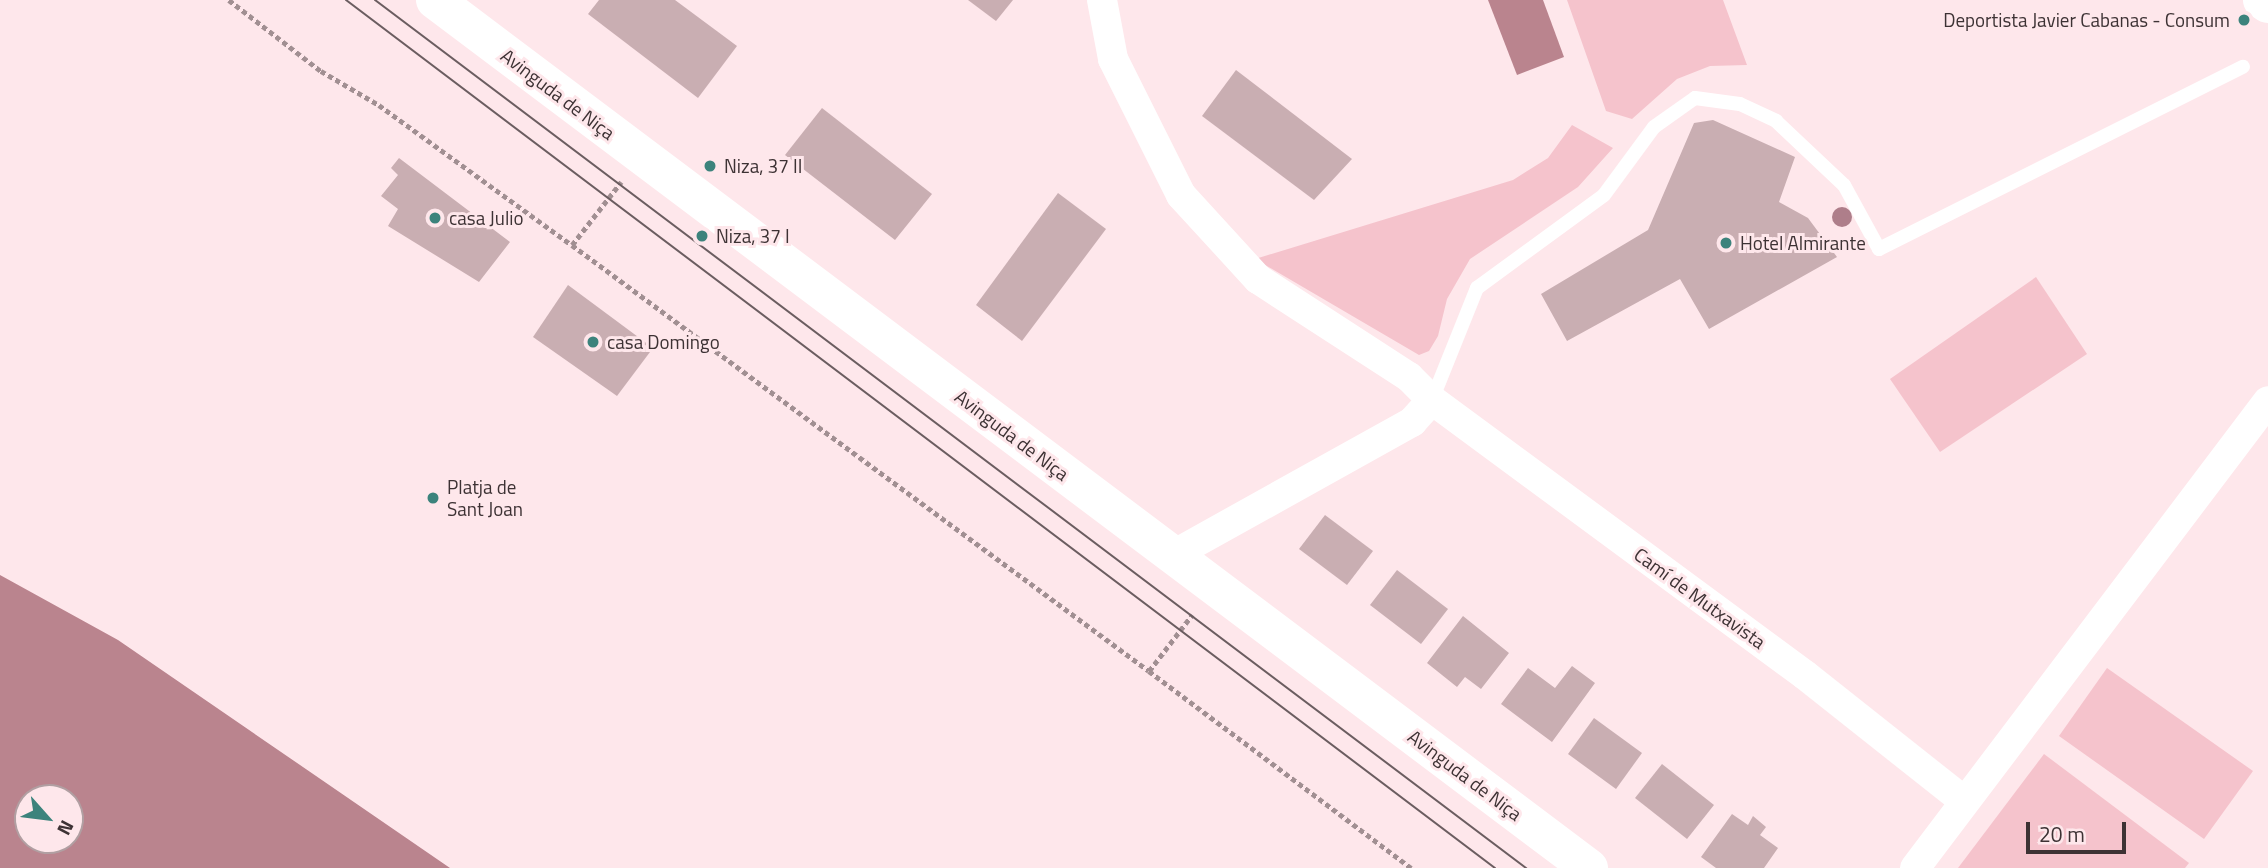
<!DOCTYPE html>
<meta charset="utf-8">
<style>
body{margin:0}
#map{position:relative;width:2268px;height:868px;overflow:hidden;background:#fee7eb;font-family:"Titillium Web",sans-serif}
div>[style]{position:absolute}
.green>*{inset:0;background:#f5c3cc}
.water>*{inset:0;background:#ba848e}
.building>*{inset:0;background:#c9aeb2}
.path>*{height:4.5px;margin-top:-2.25px;transform-origin:0;background:repeating-linear-gradient(90deg,#a18f92 0 5px,transparent 0 8.5px)}
.lane>*{height:14px;margin:-7px;padding:0 7px;transform-origin:7px;border-radius:7px;background:#fff}
.street>*{height:30px;margin:-15px;padding:0 15px;transform-origin:15px;border-radius:15px;background:#fff}
.secondary>*{height:38px;margin:-19px;padding:0 19px;transform-origin:19px;border-radius:19px;background:#fff}
.tram>*{height:2px;margin:-1px;padding:0 1px;transform-origin:1px;border-radius:1px;background:#6b5d60}
.trees>*{width:20px;height:20px;margin:-10px;border-radius:50%;background:#ae7e8a}
.dots>*{width:19px;height:19px;translate:-50% -50%;box-sizing:border-box;border:4px solid #fee7eb;border-radius:50%}
span{translate:-50% -50%;white-space:nowrap;text-align:center;line-height:1.15;-webkit-text-stroke:6px #fee7eb;paint-order:stroke}
.poi-label{font-size:19px;color:#3d3234}
.right{translate:-100% -50%;text-align:right}
.left{translate:0 -50%;text-align:left}
.street-label{font-size:19px;color:#3d3234}
.north{position:absolute;left:14px;top:784px;width:70px;height:70px;box-sizing:border-box;background:#fee7eb;border:2px solid #b19fa2;border-radius:50%;rotate:118deg;font-size:19px;font-weight:700;line-height:28px;text-align:center;color:#3d3234}
.north::after{content:'';display:block;margin:auto;width:24px;height:32px;background:#3c837c;clip-path:polygon(50% 0,100% 100%,50% 72%,0 100%)}
.scale{position:absolute;left:2026px;top:822px;width:100px;height:32px;box-sizing:border-box;border:4px solid #3d3234;border-top:0;padding-left:9px;font-size:21px;line-height:24px;white-space:nowrap;color:#3d3234;-webkit-text-stroke:5px #fee7eb;paint-order:stroke}
</style>
<div id="map">
<div class="green">
<i style="clip-path:polygon(1567px 0,1723px 0,1747px 65px,1710px 66px,1677px 79px,1632px 119px,1606px 111px)"></i>
<i style="clip-path:polygon(1572px 125px,1613px 148px,1578px 187px,1470px 259px,1447px 299px,1438px 336px,1429px 351px,1419px 355px,1255px 259px,1513px 180px,1548px 158px)"></i>
<i style="clip-path:polygon(2036px 277px,2087px 354px,1940px 452px,1890px 379px)"></i>
<i style="clip-path:polygon(2107px 668px,2253px 771px,2204px 839px,2059px 736px)"></i>
<i style="clip-path:polygon(2044px 754px,2189px 863px,2185px 868px,1958px 868px)"></i>
</div>
<div class="water">
<i style="clip-path:polygon(1488px 0,1543px 0,1564px 57px,1517px 75px)"></i>
<i style="clip-path:polygon(evenodd,0 575px,118px 640px,450px 868px,0 868px,0 575px,70px 798px,70px 840px,28px 840px,28px 798px,70px 798px)"></i>
</div>
<div class="building">
<i style="clip-path:polygon(599px 0,675px 0,737px 46px,698px 98px,588px 14px)"></i>
<i style="clip-path:polygon(968px 0,1013px 0,996px 21px)"></i>
<i style="clip-path:polygon(1236px 70px,1352px 159px,1314px 200px,1202px 116px)"></i>
<i style="clip-path:polygon(822px 108px,932px 194px,895px 240px,785px 155px)"></i>
<i style="clip-path:polygon(1713px 120px,1795px 157px,1779px 202px,1808px 218px,1837px 257px,1709px 329px,1680px 279px,1567px 341px,1541px 294px,1648px 230px,1694px 123px)"></i>
<i style="clip-path:polygon(399px 158px,510px 242px,479px 282px,388px 226px,398px 209px,381px 196px,398px 175px,391px 168px)"></i>
<i style="clip-path:polygon(1058px 193px,1106px 229px,1022px 341px,976px 305px)"></i>
<i style="clip-path:polygon(568px 285px,653px 348px,617px 396px,533px 337px)"></i>
<i style="clip-path:polygon(1325px 515px,1373px 551px,1347px 585px,1299px 549px)"></i>
<i style="clip-path:polygon(1397px 570px,1448px 609px,1421px 644px,1370px 605px)"></i>
<i style="clip-path:polygon(1463px 616px,1509px 653px,1481px 689px,1465px 677px,1457px 687px,1427px 663px)"></i>
<i style="clip-path:polygon(1572px 666px,1595px 683px,1552px 742px,1501px 704px,1528px 668px,1555px 688px)"></i>
<i style="clip-path:polygon(1594px 718px,1642px 753px,1616px 789px,1568px 754px)"></i>
<i style="clip-path:polygon(1662px 764px,1714px 805px,1687px 839px,1635px 798px)"></i>
<i style="clip-path:polygon(1732px 814px,1748px 825px,1753px 816px,1766px 827px,1760px 835px,1778px 848px,1764px 868px,1716px 868px,1701px 857px)"></i>
</div>
<div class="path">
<i style="left:229px;top:0;width:116px;rotate:37.7deg"></i>
<i style="left:321px;top:71px;width:67px;rotate:30.4deg"></i>
<i style="left:379px;top:105px;width:238px;rotate:36deg"></i>
<i style="left:572px;top:245px;width:717px;rotate:36.44deg"></i>
<i style="left:1149px;top:671px;width:71px;rotate:-52.5deg"></i>
<i style="left:572px;top:245px;width:80px;rotate:-52.1deg"></i>
<i style="left:1149px;top:671px;width:328px;rotate:36.9deg"></i>
</div>
<div class="lane">
<i style="left:1432px;top:400px;width:121px;rotate:-68.1deg"></i>
<i style="left:1477px;top:288px;width:157px;rotate:-36.2deg"></i>
<i style="left:1604px;top:195px;width:84px;rotate:-53.7deg"></i>
<i style="left:1654px;top:127px;width:50px;rotate:-35.3deg"></i>
<i style="left:1695px;top:98px;width:45px;rotate:7.6deg"></i>
<i style="left:1740px;top:104px;width:40px;rotate:25deg"></i>
<i style="left:1776px;top:121px;width:93px;rotate:43.3deg"></i>
<i style="left:1844px;top:185px;width:73px;rotate:61.3deg"></i>
<i style="left:1879px;top:249px;width:407px;rotate:-26.6deg"></i>
</div>
<div class="street">
<i style="left:1102px;top:0;width:60px;rotate:79.4deg"></i>
<i style="left:1113px;top:59px;width:152px;rotate:63.4deg"></i>
<i style="left:1181px;top:195px;width:114px;rotate:47.5deg"></i>
<i style="left:1258px;top:279px;width:180px;rotate:33deg"></i>
<i style="left:1409px;top:377px;width:33px;rotate:45deg"></i>
<i style="left:1432px;top:400px;width:463px;rotate:36.4deg"></i>
<i style="left:1805px;top:675px;width:203px;rotate:38.4deg"></i>
<i style="left:1173px;top:555px;width:274px;rotate:-29.1deg"></i>
<i style="left:1412px;top:422px;width:30px;rotate:-48deg"></i>
<i style="left:1915px;top:868px;width:585px;rotate:-52.91deg"></i>
</div>
<div class="secondary">
<i style="left:435px;top:0;width:1444px;rotate:36.95deg"></i>
<i style="left:2262px;top:0;width:7px;rotate:34deg"></i>
</div>
<div class="tram">
<i style="left:346px;top:0;width:1440px;rotate:37.07deg"></i>
<i style="left:375px;top:0;width:1442px;rotate:37.02deg"></i>
</div>
<div class="trees">
<i style="left:1842px;top:217px"></i>
</div>
<div class="dots">
<i style="left:2244px;top:20px;background:#3c837c"></i>
<i style="left:710px;top:166px;background:#3c837c"></i>
<i style="left:435px;top:218px;background:#3c837c"></i>
<i style="left:702px;top:236px;background:#3c837c"></i>
<i style="left:1726px;top:243px;background:#3c837c"></i>
<i style="left:593px;top:342px;background:#3c837c"></i>
<i style="left:433px;top:498px;background:#3c837c"></i>
</div>
<div class="poi-label">
<span class="right" style="left:2230px;top:20px">Deportista Javier Cabanas - Consum</span>
<span class="left" style="left:724px;top:166px">Niza, 37 II</span>
<span class="left" style="left:449px;top:218px">casa Julio</span>
<span class="left" style="left:716px;top:236px">Niza, 37 I</span>
<span class="left" style="left:1740px;top:243px">Hotel Almirante</span>
<span class="left" style="left:607px;top:342px">casa Domingo</span>
<span class="left" style="left:447px;top:498px">Platja de<br>Sant Joan</span>
</div>
<div class="street-label">
<span style="left:558px;top:94px;rotate:37deg">Avinguda de Niça</span>
<span style="left:1012px;top:435px;rotate:37deg">Avinguda de Niça</span>
<span style="left:1700px;top:598px;rotate:36deg">Camí de Mutxavista</span>
<span style="left:1465px;top:775px;rotate:37deg">Avinguda de Niça</span>
</div>
<div class="north">N</div>
<div class="scale">20 m</div>
</div>
